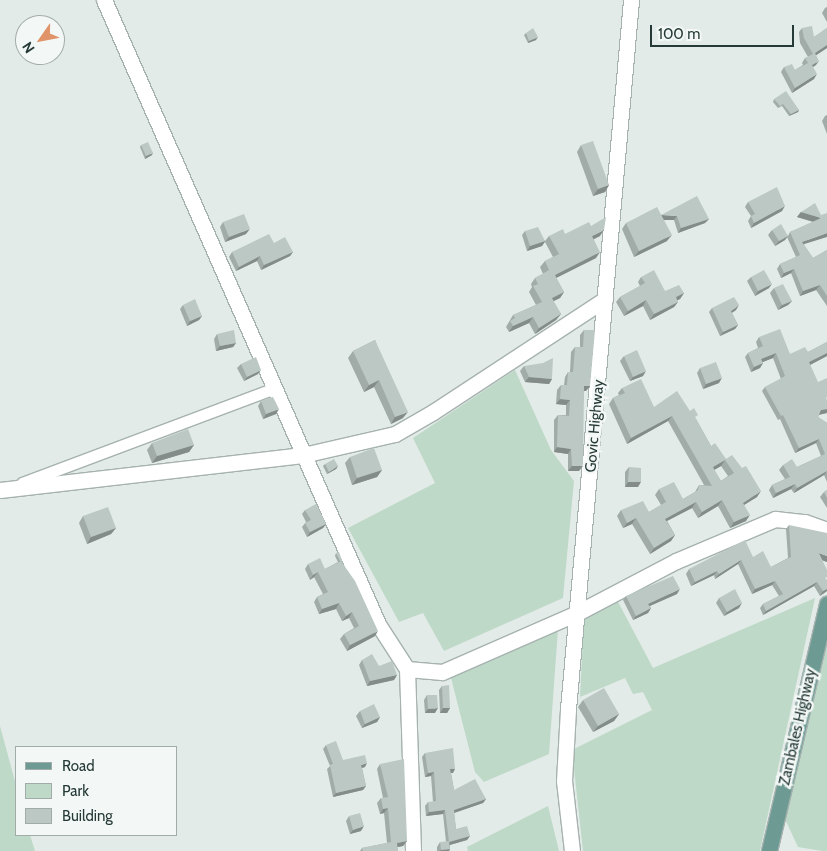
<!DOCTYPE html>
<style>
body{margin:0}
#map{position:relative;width:827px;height:851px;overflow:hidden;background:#e3ebe8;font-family:Cabin,sans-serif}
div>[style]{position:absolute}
.green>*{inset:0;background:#bed9c8}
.roads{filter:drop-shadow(1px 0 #a6b2af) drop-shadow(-1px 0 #a6b2af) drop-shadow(0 1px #a6b2af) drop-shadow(0 -1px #a6b2af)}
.street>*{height:11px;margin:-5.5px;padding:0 5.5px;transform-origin:5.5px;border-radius:5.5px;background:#fff}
.secondary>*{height:15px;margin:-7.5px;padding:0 7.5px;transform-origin:7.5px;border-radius:7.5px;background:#fff}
.primary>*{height:15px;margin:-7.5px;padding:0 7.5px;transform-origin:7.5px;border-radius:7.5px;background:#6d9b93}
.wall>*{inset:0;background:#a1aca9}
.shaded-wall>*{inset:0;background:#838c89}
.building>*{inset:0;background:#bbc8c4}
span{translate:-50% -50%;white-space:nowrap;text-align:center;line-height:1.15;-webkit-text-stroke:5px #f3f8f6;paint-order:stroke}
.street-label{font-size:15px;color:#253a36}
.legend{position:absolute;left:15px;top:746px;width:162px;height:90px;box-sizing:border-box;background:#f3f8f6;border:1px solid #a1aca9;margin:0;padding:6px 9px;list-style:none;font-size:15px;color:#253a36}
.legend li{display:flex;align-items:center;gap:10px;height:25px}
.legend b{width:25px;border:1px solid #a1aca9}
.north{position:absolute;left:15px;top:15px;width:50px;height:50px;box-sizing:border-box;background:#f3f8f6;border:1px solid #a1aca9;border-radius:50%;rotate:237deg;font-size:14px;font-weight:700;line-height:20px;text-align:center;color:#253a36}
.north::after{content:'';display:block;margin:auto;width:18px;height:22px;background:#e1936a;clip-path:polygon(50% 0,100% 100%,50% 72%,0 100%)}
.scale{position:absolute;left:650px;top:25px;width:144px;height:22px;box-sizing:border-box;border:2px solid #253a36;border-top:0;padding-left:6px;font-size:15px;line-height:18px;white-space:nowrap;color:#253a36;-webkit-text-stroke:4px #f3f8f6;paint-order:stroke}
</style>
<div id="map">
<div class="green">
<i style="clip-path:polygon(515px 370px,551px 450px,574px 481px,563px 598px,444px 651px,423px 613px,399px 622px,348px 528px,435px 483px,413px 438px)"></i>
<i style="clip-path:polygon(616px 598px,653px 668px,815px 598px,760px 851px,583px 851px,572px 750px,652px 710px,643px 692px,633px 694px,625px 678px,580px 697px,584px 616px)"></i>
<i style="clip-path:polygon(558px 629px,549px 754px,484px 782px,475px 772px,450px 674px)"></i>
<i style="clip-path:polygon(827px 630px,827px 851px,822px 851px,798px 847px,783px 815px)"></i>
<i style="clip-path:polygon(0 726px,16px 785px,16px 835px,30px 835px,35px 851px,0 851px)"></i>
<i style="clip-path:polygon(548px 806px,559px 851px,468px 851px,467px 847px)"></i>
</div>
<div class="roads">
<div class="street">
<i style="left:22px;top:483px;width:270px;rotate:-20.6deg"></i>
</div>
<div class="secondary">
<i style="left:104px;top:0;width:682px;rotate:66.29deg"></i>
<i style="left:378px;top:624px;width:54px;rotate:57.2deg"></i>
<i style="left:407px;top:669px;width:182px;rotate:88.1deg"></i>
<i style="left:0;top:490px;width:305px;rotate:-6.6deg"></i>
<i style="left:303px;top:455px;width:94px;rotate:-12.9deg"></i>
<i style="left:395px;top:434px;width:44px;rotate:-30.1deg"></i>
<i style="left:433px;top:412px;width:206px;rotate:-33.3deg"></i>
<i style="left:407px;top:669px;width:35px;rotate:5deg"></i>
<i style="left:442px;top:672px;width:147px;rotate:-23.6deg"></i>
<i style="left:577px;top:613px;width:112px;rotate:-27.7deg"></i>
<i style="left:676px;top:561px;width:108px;rotate:-23deg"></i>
<i style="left:775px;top:519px;width:30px;rotate:6deg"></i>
<i style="left:805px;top:522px;width:23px;rotate:20deg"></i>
<i style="left:572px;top:851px;width:70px;rotate:-96.5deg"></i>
<i style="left:564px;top:781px;width:72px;rotate:-86.8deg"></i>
<i style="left:568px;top:709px;width:712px;rotate:-84.92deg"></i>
</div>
<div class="primary">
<i style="left:769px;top:851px;width:254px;rotate:-76.8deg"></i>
</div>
</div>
<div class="wall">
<i style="clip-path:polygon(827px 7px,827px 22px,822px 13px,825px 8px)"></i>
<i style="clip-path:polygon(802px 28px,814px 37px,827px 28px,827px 48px,816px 55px,816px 65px,813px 67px,814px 79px,792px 93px,781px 72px,784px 67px,795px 70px,803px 65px,802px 63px,805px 58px,808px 57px,800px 43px,799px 32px)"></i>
<i style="clip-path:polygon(526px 33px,536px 40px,528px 43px,524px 35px)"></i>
<i style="clip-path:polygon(774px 99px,799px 110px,798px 112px,789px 116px,782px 106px,778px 108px,773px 102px)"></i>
<i style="clip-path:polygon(827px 115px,827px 134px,822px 121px,825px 116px)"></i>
<i style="clip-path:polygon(141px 145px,152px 155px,145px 159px,140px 147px)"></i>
<i style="clip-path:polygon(581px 145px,609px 185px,605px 192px,593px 196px,577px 152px)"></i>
<i style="clip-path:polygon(748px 202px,782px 211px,751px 228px,748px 221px,751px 216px,745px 207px)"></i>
<i style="clip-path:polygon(801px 212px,821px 215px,804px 245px,813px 258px,827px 250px,827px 306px,816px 290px,800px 296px,791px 273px,781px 278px,777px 269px,780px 264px,796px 257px,787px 237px,785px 240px,775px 246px,768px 235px,772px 230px,788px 236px,790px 232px,813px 222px,797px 217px)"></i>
<i style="clip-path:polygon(661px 215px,709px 219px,705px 223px,678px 233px,674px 220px,664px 220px,667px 241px,634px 257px,622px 229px,626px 223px)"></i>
<i style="clip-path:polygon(223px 222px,246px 234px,225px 242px,220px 227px)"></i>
<i style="clip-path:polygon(525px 231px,545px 241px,549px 236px,565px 234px,600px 236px,594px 239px,596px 258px,556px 278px,564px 292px,560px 298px,553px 301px,561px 314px,556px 320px,535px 334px,529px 323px,509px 332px,506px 327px,513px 315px,536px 305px,529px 292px,532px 287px,531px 284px,535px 278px,543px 274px,540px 267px,545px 261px,553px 257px,545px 242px,542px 246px,527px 251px,522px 235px)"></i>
<i style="clip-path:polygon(274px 243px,293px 252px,290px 256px,261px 270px,257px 261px,236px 271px,229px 257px,232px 252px)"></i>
<i style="clip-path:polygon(641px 277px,665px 291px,684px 293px,680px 299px,677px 300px,678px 302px,674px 307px,650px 320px,643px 306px,624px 316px,616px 302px,620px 297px,640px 286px,638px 282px)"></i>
<i style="clip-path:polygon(751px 277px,769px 288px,755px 296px,747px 281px)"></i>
<i style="clip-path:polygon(774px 288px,792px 301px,788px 305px,778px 310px,770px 293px)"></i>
<i style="clip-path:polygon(183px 305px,202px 316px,199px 320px,187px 326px,180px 309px)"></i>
<i style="clip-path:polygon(712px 308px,736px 310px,732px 313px,738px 325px,735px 329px,720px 336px,709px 312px)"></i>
<i style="clip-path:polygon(584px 330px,586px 391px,584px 391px,579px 471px,568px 471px,568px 454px,554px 452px,554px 420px,558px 415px,566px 415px,566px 405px,556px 404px,557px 390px,561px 385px,564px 385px,565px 377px,568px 372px,570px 372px,571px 352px,575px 347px,580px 347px,580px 335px)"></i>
<i style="clip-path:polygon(217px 334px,236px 343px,233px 347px,216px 351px,214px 339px)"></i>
<i style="clip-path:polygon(759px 337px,790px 354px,808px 352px,827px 342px,827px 356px,810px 365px,827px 413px,819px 415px,818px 417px,827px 423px,827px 482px,824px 475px,794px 493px,791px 489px,773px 498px,769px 490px,772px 485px,785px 479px,779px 470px,783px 465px,797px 467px,821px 456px,816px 443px,795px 453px,780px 419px,778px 420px,762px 391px,765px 387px,781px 379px,773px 358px,762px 362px,763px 363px,760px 368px,751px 372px,745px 357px,748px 353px,758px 348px,756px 342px)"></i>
<i style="clip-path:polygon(375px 340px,403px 418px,391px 424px,374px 387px,364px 392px,348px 358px,353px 351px)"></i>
<i style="clip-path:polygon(624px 356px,643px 376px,630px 381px,620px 361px)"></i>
<i style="clip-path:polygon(241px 364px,258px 374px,244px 381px,237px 368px)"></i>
<i style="clip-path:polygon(524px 366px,552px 379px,549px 384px,525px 382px,520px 371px)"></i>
<i style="clip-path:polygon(700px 368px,719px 383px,703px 389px,697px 373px)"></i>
<i style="clip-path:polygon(evenodd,622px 388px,654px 407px,690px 411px,696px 419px,711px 446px,726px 459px,757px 497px,744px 505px,746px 521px,730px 528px,718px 506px,698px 518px,692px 508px,667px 521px,675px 535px,671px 541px,650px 554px,632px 524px,623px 528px,617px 516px,621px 510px,649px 512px,661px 505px,655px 495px,659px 489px,683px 499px,695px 492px,699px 485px,704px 485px,668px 421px,627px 444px,609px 404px,613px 398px,619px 395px,618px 393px,622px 388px,721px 466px,728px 476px,721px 481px,714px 470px,721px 466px)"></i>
<i style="clip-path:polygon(261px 401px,276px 414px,263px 419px,258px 406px)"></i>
<i style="clip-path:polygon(152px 443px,194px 445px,189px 452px,152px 463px,147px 450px)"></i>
<i style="clip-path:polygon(350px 457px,382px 470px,377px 477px,352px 485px,345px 463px)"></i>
<i style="clip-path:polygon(325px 464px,338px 466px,336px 469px,327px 474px,323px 466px)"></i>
<i style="clip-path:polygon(629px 467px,638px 487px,625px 487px,625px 472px)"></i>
<i style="clip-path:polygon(827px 490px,827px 508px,820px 497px,824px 492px)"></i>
<i style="clip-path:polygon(305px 510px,326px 524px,323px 528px,307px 537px,302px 527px,306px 522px,302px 514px)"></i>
<i style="clip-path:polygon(83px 516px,116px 528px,111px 534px,87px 544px,79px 523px)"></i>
<i style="clip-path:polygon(789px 525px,827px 562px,822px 560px,827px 591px,820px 596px,814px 586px,763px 615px,760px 608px,763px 604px,779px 596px,772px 585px,752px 594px,738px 564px,715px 579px,714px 575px,691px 586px,686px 574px,689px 569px,753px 557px,771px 567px,788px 558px,786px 529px)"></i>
<i style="clip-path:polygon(336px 553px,343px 563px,375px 636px,347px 651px,340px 639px,344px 634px,354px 628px,349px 618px,342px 621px,336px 609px,319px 614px,314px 602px,317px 597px,323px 594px,314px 577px,310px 580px,305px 569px,308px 564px,325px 569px,338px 562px,335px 556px)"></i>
<i style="clip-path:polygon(677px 594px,650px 606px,651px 608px,648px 613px,633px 620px,623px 600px,626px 596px)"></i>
<i style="clip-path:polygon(719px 598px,739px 608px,724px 616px,716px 603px)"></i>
<i style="clip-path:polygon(362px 660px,379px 666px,397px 675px,394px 680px,367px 686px,359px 665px)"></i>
<i style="clip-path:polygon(442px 686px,450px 708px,447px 713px,440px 713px,439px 690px)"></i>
<i style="clip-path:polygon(427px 695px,435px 713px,425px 713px,424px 700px)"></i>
<i style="clip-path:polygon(583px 700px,619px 714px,614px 721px,593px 732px,578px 707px)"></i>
<i style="clip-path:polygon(360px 711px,380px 717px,377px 722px,362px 728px,356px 716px)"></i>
<i style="clip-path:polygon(326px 745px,343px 760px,365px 767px,362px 768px,366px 786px,363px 790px,333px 797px,327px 769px,330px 766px,323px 749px)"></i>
<i style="clip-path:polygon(425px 753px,453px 773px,451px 773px,454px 790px,486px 799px,483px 803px,454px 813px,456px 829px,470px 836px,467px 840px,450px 845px,450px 849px,449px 851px,437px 851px,437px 847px,440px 842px,446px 842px,443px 814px,426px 816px,425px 806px,428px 802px,433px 802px,431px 776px,425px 777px,422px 757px)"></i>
<i style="clip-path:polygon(380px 764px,407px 841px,403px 846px,397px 847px,398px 851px,360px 851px,362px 848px,387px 843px,384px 813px,380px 814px,377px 803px,381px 798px,383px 798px,377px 769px)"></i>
<i style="clip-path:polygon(349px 816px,361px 831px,350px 834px,346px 821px)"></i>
</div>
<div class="shaded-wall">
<i style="clip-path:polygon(538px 37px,536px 40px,528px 43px,529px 41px)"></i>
<i style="clip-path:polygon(827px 45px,827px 48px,812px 58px,815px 53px)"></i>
<i style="clip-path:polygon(819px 61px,816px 65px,808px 70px,812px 65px)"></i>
<i style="clip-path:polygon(817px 74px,814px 79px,792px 93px,795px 88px)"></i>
<i style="clip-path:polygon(799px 110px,798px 112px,789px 116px,791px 114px)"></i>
<i style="clip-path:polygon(153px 153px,152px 155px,145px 159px,146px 156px)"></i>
<i style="clip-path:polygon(609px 185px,605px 192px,593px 196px,598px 189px)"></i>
<i style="clip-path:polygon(785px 206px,782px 211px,751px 228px,754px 223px)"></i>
<i style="clip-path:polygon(801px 212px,821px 218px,818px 223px,797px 217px)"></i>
<i style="clip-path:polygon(661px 215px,677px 216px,674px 220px,657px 220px)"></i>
<i style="clip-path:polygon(709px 219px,705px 223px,678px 233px,681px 228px)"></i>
<i style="clip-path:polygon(250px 229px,246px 234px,225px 242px,229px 237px)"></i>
<i style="clip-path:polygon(604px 230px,600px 236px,588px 242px,592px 236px)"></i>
<i style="clip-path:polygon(827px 233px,827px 237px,798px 246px,802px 242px)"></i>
<i style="clip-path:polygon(672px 235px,667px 241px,634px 257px,639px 251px)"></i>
<i style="clip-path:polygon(788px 236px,785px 240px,775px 246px,779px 241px)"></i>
<i style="clip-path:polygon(545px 241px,542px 246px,527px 251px,530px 246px)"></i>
<i style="clip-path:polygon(293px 252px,290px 256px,261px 270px,264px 265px)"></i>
<i style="clip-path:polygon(600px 252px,596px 258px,550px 281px,555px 275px)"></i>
<i style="clip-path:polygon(260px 256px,257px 261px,236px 271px,239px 267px)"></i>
<i style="clip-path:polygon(794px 269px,791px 273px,781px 278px,784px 273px)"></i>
<i style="clip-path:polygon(772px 284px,769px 288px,755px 296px,758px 291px)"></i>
<i style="clip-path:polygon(820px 285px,816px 290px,800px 296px,803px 291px)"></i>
<i style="clip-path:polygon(564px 292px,560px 298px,548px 304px,552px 298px)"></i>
<i style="clip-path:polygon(684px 293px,680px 299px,672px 303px,676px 297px)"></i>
<i style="clip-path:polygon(646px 300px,643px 306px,624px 316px,628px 311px)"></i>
<i style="clip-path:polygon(792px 301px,788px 305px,778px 310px,782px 305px)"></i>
<i style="clip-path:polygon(678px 302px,674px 307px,650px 320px,654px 314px)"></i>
<i style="clip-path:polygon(739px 305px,736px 310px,728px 315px,731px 311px)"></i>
<i style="clip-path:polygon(561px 314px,556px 320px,535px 334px,539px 328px)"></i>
<i style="clip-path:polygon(202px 316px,199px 320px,187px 326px,190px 321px)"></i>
<i style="clip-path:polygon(533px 317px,529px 323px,509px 332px,513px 326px)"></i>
<i style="clip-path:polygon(738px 325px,735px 329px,720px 336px,723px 332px)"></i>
<i style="clip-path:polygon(236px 343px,233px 347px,216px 351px,220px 346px)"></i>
<i style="clip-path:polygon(776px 353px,773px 358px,758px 364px,761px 359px)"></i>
<i style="clip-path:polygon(827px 353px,827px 356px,806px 367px,809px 362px)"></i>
<i style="clip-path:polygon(763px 363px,760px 368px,751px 372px,754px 367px)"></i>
<i style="clip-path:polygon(261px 370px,258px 374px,244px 381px,247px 377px)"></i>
<i style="clip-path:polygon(646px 371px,643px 376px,630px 381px,633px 377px)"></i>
<i style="clip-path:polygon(529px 377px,552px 379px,549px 384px,525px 382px)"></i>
<i style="clip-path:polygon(722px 378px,719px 383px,703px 389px,706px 384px)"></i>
<i style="clip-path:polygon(379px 380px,374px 387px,364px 392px,369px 385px)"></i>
<i style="clip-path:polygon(584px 386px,590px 386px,586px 391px,580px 391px)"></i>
<i style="clip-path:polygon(560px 399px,570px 400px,566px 405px,556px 404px)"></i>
<i style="clip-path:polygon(279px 409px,276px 414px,263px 419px,266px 414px)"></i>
<i style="clip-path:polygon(827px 409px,827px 413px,817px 415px,821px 410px)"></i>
<i style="clip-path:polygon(408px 412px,403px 418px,391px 424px,395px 417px)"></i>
<i style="clip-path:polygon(672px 416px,668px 421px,627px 444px,631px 438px)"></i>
<i style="clip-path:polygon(819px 439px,816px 443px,795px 453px,799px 448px)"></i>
<i style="clip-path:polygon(194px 445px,189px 452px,152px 463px,157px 456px)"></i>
<i style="clip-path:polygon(557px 447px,571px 449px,568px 454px,554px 452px)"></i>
<i style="clip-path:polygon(725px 460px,721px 466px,709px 473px,713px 467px)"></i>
<i style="clip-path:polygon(338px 466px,336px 469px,327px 474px,329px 472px)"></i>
<i style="clip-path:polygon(572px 466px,583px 466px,579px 471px,568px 471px)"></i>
<i style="clip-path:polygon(382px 470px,377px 477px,352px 485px,357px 478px)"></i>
<i style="clip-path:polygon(827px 471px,824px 475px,794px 493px,797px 488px)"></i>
<i style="clip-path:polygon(628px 482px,641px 482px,638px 487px,625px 487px)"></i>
<i style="clip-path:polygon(795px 484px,791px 489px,773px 498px,776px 493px)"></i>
<i style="clip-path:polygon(761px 491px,757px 497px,739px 508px,743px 503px)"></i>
<i style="clip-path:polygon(722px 500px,718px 506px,698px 518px,702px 512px)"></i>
<i style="clip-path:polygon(696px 502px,692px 508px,661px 524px,665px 519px)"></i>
<i style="clip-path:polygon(750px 515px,746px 521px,730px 528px,734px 522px)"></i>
<i style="clip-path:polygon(636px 518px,632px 524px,623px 528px,627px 523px)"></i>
<i style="clip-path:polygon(326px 524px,323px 528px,307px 537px,310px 532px)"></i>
<i style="clip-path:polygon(116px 528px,111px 534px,87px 544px,91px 537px)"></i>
<i style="clip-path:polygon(675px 535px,671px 541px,650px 554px,654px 548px)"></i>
<i style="clip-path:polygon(819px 553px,827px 556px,827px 562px,816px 558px)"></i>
<i style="clip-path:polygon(741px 560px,738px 564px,715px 579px,719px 574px)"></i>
<i style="clip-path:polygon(717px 571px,714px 575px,691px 586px,695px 582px)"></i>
<i style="clip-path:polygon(318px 572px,314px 577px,310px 580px,313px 575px)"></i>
<i style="clip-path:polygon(775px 581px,772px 585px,752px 594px,755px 589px)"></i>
<i style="clip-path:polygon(817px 582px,814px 586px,763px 615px,766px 611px)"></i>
<i style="clip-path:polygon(680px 589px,677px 594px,645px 608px,648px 604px)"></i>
<i style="clip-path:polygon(827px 589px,827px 591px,820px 596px,823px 591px)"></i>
<i style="clip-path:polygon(339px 603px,336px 609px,319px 614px,322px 609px)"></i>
<i style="clip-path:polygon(742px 603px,739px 608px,724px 616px,727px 612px)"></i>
<i style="clip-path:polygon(651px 608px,648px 613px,633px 620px,636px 616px)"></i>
<i style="clip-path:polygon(352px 612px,349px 618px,342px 621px,346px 616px)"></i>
<i style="clip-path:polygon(378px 631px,375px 636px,347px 651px,350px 645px)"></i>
<i style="clip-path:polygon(397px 675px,394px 680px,367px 686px,370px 681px)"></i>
<i style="clip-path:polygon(438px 708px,435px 713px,425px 713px,428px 709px)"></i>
<i style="clip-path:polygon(443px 708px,450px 708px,447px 713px,440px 713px)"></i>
<i style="clip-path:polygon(619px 714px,614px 721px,593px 732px,598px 726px)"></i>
<i style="clip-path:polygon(380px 717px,377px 722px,362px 728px,365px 724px)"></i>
<i style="clip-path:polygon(367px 763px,365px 767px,358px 769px,361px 765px)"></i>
<i style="clip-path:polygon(450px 769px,455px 769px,453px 773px,447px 773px)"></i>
<i style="clip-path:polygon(434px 772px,431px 776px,425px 777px,428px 773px)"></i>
<i style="clip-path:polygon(366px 786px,363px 790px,333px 797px,336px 793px)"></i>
<i style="clip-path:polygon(486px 799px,483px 803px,451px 814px,454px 810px)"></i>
<i style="clip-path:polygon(388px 808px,384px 813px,380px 814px,383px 809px)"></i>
<i style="clip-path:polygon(445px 810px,443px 814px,426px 816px,429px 812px)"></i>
<i style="clip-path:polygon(364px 826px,361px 831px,350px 834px,353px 830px)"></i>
<i style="clip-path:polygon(470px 836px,467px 840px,446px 846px,449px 842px)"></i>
<i style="clip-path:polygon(407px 841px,403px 846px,393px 848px,397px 843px)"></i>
<i style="clip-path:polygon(450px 849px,449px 851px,440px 851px,441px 850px)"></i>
</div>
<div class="building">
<i style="clip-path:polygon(812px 26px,814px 37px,827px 28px,827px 45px,815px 53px,819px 61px,812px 65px,817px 74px,795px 88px,784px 67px,792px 64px,795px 70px,808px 63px,805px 58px,813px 54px,804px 38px,802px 28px)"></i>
<i style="clip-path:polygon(533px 28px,538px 37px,529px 41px,526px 33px)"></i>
<i style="clip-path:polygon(786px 91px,799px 110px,791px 114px,783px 104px,780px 106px,774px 99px)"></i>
<i style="clip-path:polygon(593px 141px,609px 185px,598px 189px,581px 145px)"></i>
<i style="clip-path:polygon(148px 142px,153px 153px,146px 156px,141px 145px)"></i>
<i style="clip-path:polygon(777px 187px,785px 206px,754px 223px,751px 216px,755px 214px,748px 202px)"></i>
<i style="clip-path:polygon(697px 196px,709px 219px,681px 228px,677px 216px,661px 215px)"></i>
<i style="clip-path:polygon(815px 203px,821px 215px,827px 213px,827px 233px,802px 242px,813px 258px,827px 250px,827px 296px,820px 285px,803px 291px,794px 269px,784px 273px,780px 264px,800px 255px,790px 232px,821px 218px,801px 212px)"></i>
<i style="clip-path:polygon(657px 207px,672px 235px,639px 251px,626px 223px)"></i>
<i style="clip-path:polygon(244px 214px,250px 229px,229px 237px,223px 222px)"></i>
<i style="clip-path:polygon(606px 217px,604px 230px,592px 236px,600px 252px,555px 275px,564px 292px,552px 298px,561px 314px,539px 328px,533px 317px,513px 326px,510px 321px,515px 318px,513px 315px,542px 302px,533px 286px,538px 284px,535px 278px,549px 270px,545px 261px,559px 254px,549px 236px,563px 229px,565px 234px,589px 222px,591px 226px)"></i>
<i style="clip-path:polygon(781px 224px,788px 236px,779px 241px,772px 230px)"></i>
<i style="clip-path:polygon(538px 227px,545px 241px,530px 246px,525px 231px)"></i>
<i style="clip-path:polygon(269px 234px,274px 243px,285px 237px,293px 252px,264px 265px,260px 256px,239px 267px,232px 252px)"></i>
<i style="clip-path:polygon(654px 270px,665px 291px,679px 285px,684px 293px,676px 297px,678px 302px,654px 314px,646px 300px,628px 311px,620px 297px,645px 283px,641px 277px)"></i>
<i style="clip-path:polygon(764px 270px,772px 284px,758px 291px,751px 277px)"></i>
<i style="clip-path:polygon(783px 284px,792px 301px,782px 305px,774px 288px)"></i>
<i style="clip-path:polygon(734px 297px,739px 305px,731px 311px,738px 325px,723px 332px,712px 308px)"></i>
<i style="clip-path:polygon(195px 299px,202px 316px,190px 321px,183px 305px)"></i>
<i style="clip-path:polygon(780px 329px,790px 354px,805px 347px,808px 352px,827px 342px,827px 353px,809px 362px,818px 382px,827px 378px,827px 397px,826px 398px,827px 400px,827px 409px,821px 410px,818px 417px,827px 423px,827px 471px,797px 488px,795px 484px,776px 493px,772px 485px,790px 477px,783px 465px,792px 459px,797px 467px,825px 454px,819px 439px,799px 448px,783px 415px,781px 416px,765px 387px,785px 376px,776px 353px,761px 359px,763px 363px,754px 367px,748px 353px,763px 346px,759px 337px)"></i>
<i style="clip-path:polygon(234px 330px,236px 343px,220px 346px,217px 334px)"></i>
<i style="clip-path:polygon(584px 330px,595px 330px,590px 386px,584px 386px,583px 466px,572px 466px,571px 449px,557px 447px,558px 415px,569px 416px,570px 400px,560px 399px,561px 385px,567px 385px,568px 372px,573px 372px,575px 347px,583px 347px)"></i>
<i style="clip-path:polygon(375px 340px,408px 412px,395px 417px,379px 380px,369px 385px,353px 351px)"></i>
<i style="clip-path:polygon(637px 350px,646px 371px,633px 377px,624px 356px)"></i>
<i style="clip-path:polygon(256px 357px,261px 370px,247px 377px,241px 364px)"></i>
<i style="clip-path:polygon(553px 358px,552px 379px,529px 377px,524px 366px,543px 363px)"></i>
<i style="clip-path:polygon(716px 362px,722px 378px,706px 384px,700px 368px)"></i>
<i style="clip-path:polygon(evenodd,641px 379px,654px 407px,677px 391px,690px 411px,694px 408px,698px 415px,695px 417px,711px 446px,715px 443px,726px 459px,732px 455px,742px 468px,746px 466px,761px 491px,743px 503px,750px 515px,734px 522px,722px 500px,702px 512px,696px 502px,665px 519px,675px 535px,654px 548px,636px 518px,627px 523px,621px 510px,643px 501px,649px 512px,666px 502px,659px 489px,674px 482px,683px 499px,698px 490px,699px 485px,712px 486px,672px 416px,631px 438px,613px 398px,625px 393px,622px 388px,641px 379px,725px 460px,734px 473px,721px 481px,713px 467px,725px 460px)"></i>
<i style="clip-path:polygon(273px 397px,279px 409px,266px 414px,261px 401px)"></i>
<i style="clip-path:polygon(188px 429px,194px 445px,157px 456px,152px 443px)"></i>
<i style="clip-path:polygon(374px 448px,382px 470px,357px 478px,350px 457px)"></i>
<i style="clip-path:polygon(334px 459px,338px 466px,329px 472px,325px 464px)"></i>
<i style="clip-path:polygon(629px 467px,641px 468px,641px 482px,628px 482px)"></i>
<i style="clip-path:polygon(827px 490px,827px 498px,824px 492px)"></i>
<i style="clip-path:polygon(316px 504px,326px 524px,310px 532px,305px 523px,311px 520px,305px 510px)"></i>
<i style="clip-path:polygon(108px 507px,116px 528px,91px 537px,83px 516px)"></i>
<i style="clip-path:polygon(789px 525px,827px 533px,827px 556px,819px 553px,827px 570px,827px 577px,825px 578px,827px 580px,827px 589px,823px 591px,817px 582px,766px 611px,763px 604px,783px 594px,775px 581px,755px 589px,741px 560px,719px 574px,717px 571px,695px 582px,689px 569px,745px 540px,753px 557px,763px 551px,771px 567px,791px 557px)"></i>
<i style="clip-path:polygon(339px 552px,343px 563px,341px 561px,340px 561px,336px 553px)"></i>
<i style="clip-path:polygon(320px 558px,325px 569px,341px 561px,355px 581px,378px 631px,350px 645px,344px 634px,359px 626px,352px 612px,346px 616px,339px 603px,322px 609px,317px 597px,328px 592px,318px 572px,313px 575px,308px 564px)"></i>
<i style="clip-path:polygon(673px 576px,680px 589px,648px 604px,651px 608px,636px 616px,626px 596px)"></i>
<i style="clip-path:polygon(735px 589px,742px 603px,727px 612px,719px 598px)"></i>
<i style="clip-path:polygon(372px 654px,379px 666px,392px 661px,397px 675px,370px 681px,362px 660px)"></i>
<i style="clip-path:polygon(449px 685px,450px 708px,443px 708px,442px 686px)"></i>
<i style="clip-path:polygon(604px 688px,619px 714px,598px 726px,583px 700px)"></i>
<i style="clip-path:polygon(427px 695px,437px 695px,438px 708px,428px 709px)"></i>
<i style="clip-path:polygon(374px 704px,380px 717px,365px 724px,360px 711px)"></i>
<i style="clip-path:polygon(336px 741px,343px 760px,365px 755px,367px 763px,361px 765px,366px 786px,336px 793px,330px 765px,333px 764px,326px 745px)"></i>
<i style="clip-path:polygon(453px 748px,455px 769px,450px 769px,454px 790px,475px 779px,486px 799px,454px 810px,456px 829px,467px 826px,470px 836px,449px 842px,445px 810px,429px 812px,428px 802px,436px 801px,434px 772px,428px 773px,425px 753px)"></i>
<i style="clip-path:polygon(404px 759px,407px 841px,397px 843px,398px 851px,363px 851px,362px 848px,391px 842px,388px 808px,383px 809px,381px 798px,388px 797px,380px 764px)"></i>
<i style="clip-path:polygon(360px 813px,364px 826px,353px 830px,349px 816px)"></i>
<i style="clip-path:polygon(449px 841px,450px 849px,441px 850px,440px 842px)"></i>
</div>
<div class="street-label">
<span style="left:595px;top:426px;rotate:-85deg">Govic Highway</span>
<span style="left:798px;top:727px;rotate:-77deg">Zambales Highway</span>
</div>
<ul class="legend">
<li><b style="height:6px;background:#6d9b93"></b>Road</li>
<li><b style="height:14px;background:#bed9c8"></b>Park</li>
<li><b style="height:14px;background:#bbc8c4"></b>Building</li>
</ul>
<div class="north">N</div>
<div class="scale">100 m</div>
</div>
